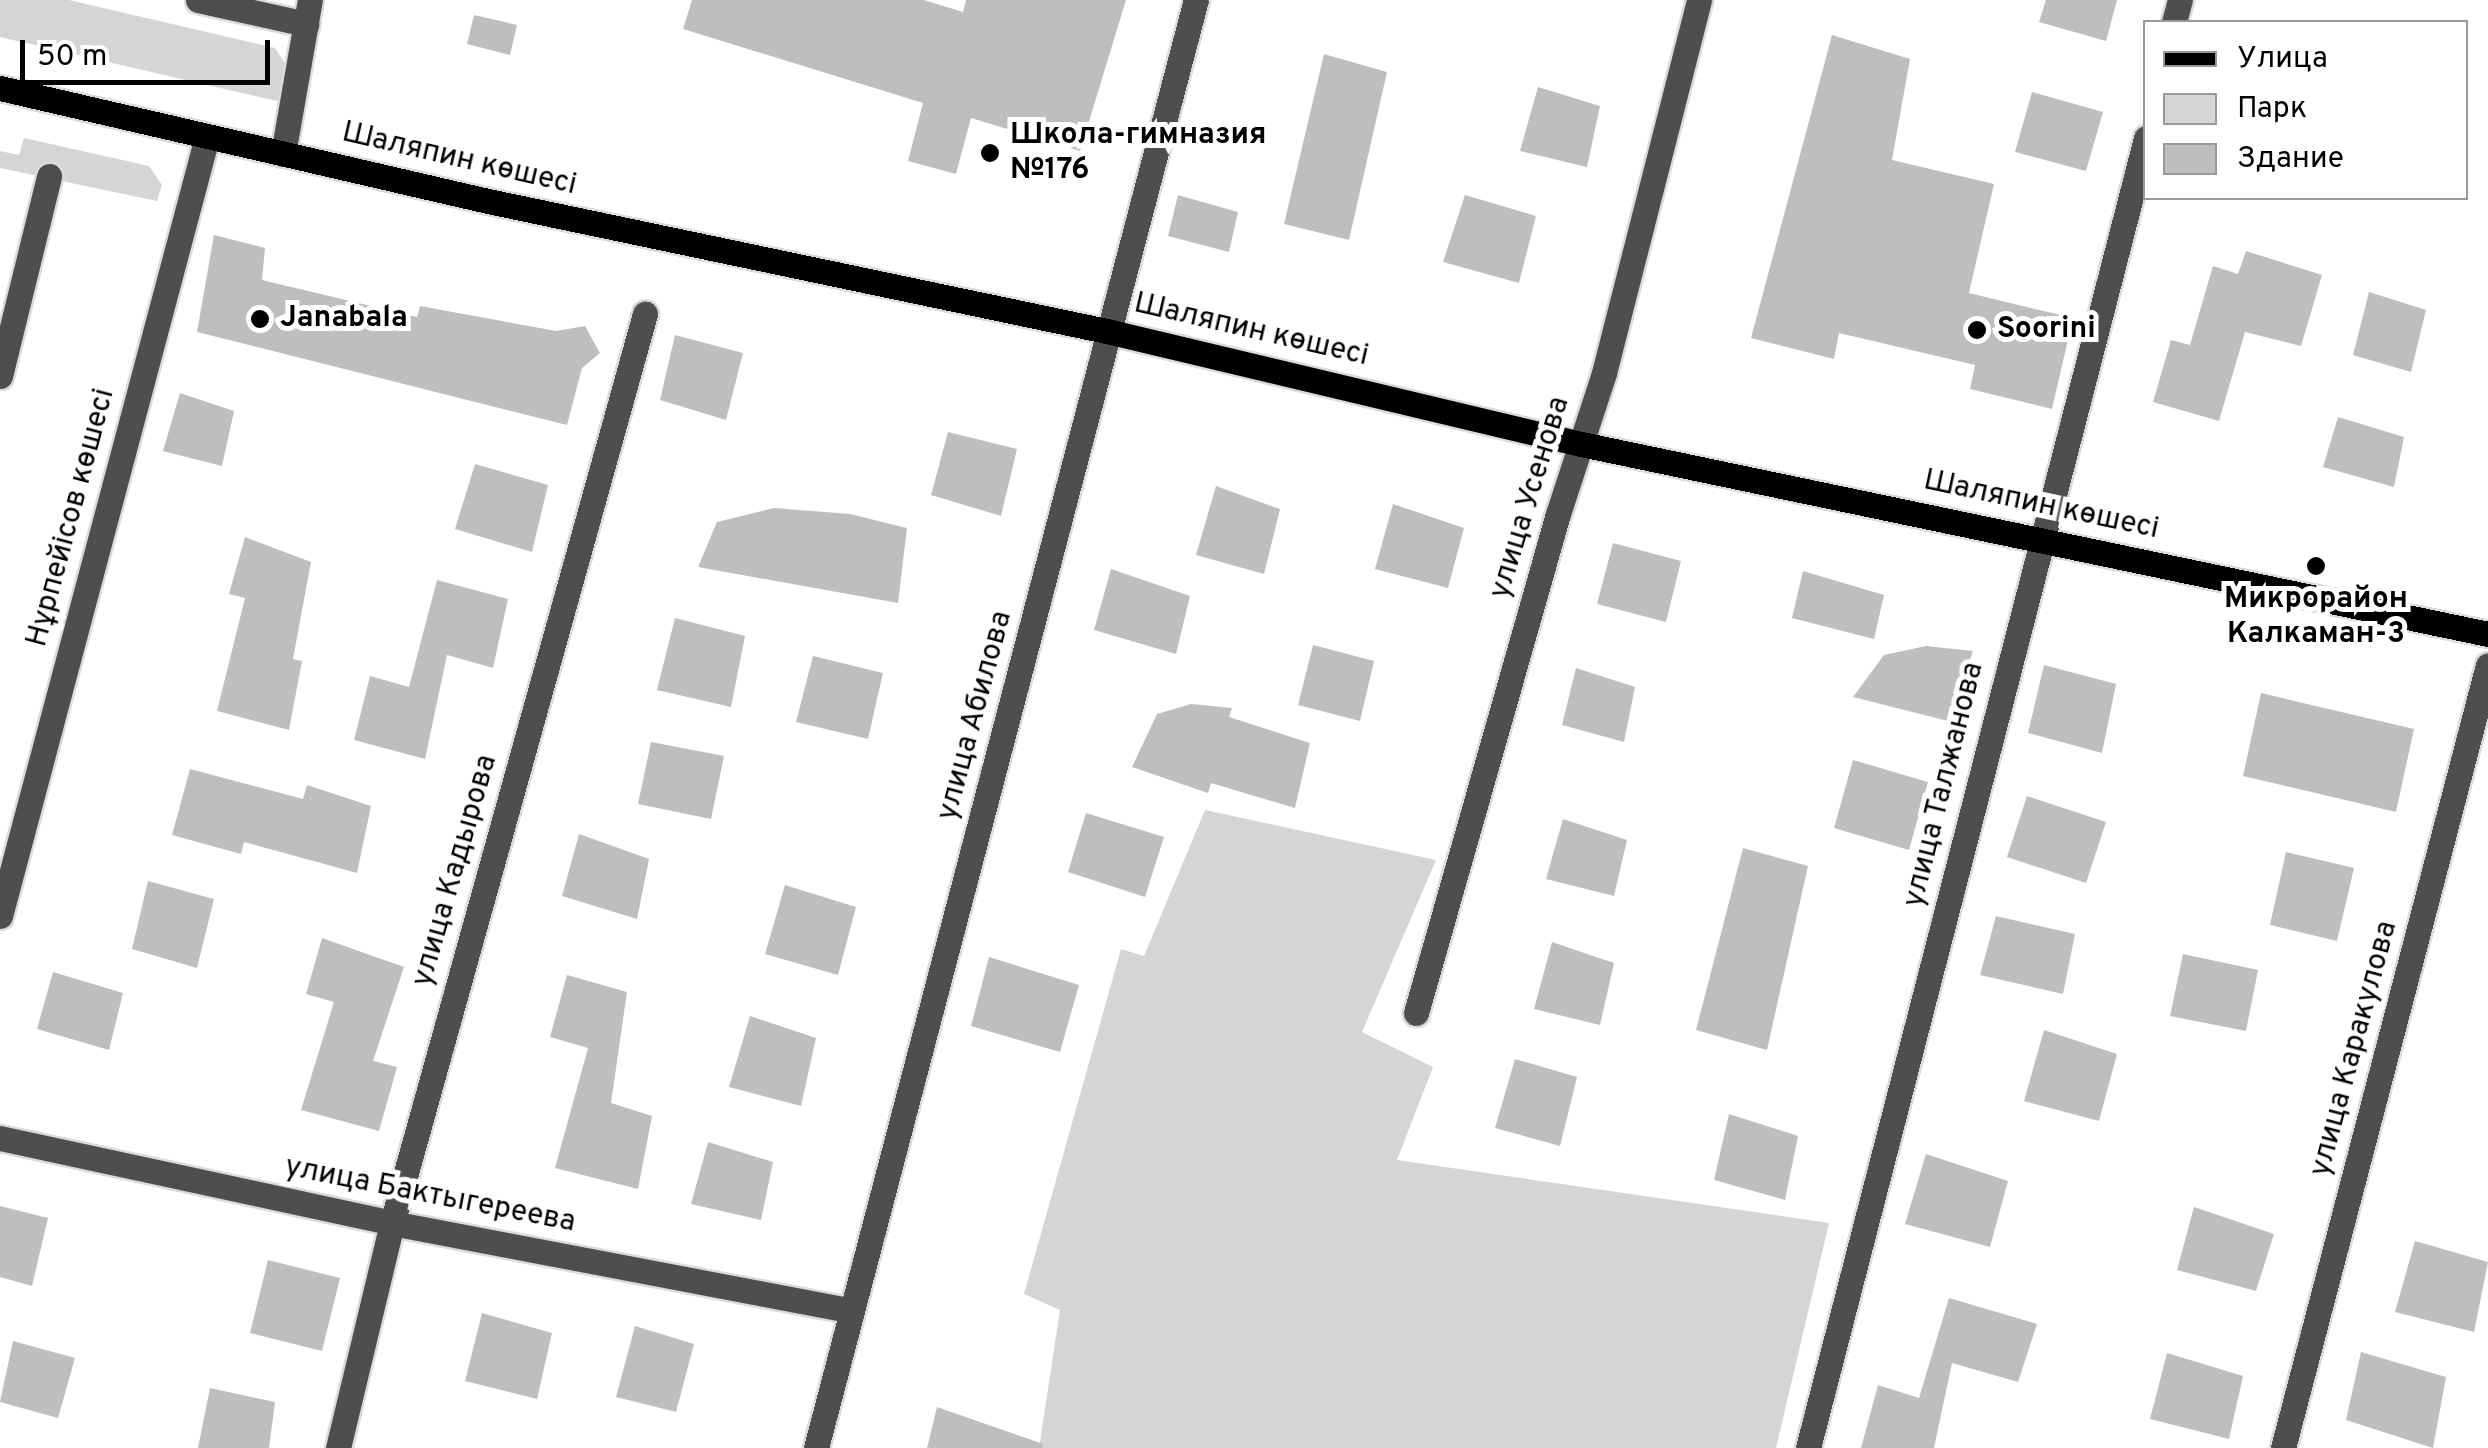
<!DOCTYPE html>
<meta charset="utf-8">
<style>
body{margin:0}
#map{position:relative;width:2488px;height:1448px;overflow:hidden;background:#fff;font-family:Overpass,sans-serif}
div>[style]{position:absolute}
.green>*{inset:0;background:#d5d5d5}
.building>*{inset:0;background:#bebebe}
.roads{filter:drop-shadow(2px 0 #dbdbdb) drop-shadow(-2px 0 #dbdbdb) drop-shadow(0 2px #dbdbdb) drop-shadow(0 -2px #dbdbdb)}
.minor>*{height:25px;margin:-12.5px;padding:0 12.5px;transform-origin:12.5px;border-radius:12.5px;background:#4e4e4e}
.major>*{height:25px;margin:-12.5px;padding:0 12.5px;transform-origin:12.5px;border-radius:12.5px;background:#000}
.dots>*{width:28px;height:28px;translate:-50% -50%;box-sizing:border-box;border:5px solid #fff;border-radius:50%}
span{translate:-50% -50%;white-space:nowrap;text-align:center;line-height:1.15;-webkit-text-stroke:10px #fff;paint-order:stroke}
.poi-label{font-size:30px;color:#000;font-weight:700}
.left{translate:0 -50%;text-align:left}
.street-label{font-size:30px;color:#000}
.legend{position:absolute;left:2143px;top:20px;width:325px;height:180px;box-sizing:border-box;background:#fff;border:2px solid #999;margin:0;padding:12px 18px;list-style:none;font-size:30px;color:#000}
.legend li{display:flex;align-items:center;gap:20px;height:50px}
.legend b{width:50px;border:2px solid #999}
.scale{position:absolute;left:20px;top:40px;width:250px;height:45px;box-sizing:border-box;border:5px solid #000;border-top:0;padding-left:12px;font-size:30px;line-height:35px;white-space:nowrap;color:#000;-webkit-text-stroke:8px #fff;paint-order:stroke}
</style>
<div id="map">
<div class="green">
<i style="clip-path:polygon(0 0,69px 0,275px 48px,295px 78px,290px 104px,0 37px)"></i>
<i style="clip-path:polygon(24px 138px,149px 166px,162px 185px,157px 201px,0 168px,0 151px,19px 155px)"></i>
<i style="clip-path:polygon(1205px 810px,1436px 860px,1362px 1032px,1433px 1067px,1397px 1160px,1829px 1223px,1776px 1448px,1039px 1448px,1060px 1310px,1024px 1294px,1121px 949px,1144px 956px)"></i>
</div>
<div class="building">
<i style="clip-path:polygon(692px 0,924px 0,963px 12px,966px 0,1126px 0,1080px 151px,971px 118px,956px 174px,908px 161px,923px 103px,683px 29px)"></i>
<i style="clip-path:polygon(2046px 0,2117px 0,2106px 41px,2039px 22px)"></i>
<i style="clip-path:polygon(474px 15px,517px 25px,510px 55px,467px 44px)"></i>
<i style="clip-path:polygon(1832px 35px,1910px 59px,1892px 160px,1994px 184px,1969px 293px,2073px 318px,2052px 409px,1970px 389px,1975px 365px,1839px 333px,1834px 359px,1751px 338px)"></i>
<i style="clip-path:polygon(1324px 54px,1387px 72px,1349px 240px,1284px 224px)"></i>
<i style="clip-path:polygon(1538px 87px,1600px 106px,1587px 167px,1520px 151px)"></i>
<i style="clip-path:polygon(2032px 92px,2103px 112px,2086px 171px,2015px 152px)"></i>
<i style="clip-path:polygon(1178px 195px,1238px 212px,1229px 252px,1168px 236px)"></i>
<i style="clip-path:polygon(1465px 195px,1536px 216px,1519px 283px,1443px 262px)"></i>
<i style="clip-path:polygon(214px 235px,265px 248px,262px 280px,417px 317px,420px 306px,556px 331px,585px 326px,600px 353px,582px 368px,567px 425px,197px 332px)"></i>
<i style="clip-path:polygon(2246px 251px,2322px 275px,2301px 346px,2245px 332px,2219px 421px,2153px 402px,2171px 340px,2190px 345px,2213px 266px,2238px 274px)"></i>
<i style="clip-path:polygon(2369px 292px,2426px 310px,2411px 372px,2353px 355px)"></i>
<i style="clip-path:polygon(675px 335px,743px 353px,726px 420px,660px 400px)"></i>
<i style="clip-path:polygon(180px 393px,234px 411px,222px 466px,163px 451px)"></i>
<i style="clip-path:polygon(2338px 417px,2404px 437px,2394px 487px,2323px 467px)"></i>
<i style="clip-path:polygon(948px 432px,1017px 449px,1001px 516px,931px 495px)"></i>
<i style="clip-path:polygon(475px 464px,548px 485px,532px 552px,455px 529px)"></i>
<i style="clip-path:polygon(1216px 486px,1280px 509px,1264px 574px,1196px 555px)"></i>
<i style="clip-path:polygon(1393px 504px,1464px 528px,1448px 588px,1375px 569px)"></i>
<i style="clip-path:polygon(774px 508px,850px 514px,907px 528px,898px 603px,698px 567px,717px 522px)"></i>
<i style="clip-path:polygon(245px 537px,311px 562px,293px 659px,302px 661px,289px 730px,217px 711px,245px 598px,229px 594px)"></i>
<i style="clip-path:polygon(1613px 543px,1681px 561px,1666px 622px,1597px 604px)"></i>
<i style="clip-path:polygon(1111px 569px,1190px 596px,1176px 654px,1094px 630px)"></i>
<i style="clip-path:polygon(1803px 571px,1884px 595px,1874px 639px,1792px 618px)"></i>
<i style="clip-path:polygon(437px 580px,508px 599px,493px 668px,447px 655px,425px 759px,354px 740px,370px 676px,409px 687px)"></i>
<i style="clip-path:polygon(675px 618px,745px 636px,731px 707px,657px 690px)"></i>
<i style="clip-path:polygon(1313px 645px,1374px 661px,1360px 721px,1298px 705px)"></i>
<i style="clip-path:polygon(1926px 646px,1973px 651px,1948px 721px,1853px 697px,1884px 655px)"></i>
<i style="clip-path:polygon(813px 656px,883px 673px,868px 739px,796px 722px)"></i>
<i style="clip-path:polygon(2044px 665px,2116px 684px,2102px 753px,2028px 733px)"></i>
<i style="clip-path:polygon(1576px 668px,1635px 687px,1624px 742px,1562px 725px)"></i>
<i style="clip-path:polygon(2261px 693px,2414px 729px,2396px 812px,2243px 776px)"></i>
<i style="clip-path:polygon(1191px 704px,1232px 708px,1229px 717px,1310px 743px,1295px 808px,1211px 783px,1208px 793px,1132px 767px,1157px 714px)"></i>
<i style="clip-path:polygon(651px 742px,724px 756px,711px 819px,638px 804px)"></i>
<i style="clip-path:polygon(1853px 760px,1928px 782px,1909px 850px,1834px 828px)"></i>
<i style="clip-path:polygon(190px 769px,303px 799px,307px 785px,371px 806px,357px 873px,244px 842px,241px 854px,172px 835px)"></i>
<i style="clip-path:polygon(2027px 796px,2106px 822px,2086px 883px,2007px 857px)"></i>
<i style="clip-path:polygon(1086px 813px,1164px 837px,1145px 897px,1068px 872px)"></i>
<i style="clip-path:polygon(1563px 819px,1627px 840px,1614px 896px,1546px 879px)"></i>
<i style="clip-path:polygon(579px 834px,649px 859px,637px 919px,562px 896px)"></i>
<i style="clip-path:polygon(1743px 848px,1808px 866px,1767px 1050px,1696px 1030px)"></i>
<i style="clip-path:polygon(2286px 852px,2354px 868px,2337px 941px,2270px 925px)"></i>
<i style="clip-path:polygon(148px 881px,214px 899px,197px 968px,132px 949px)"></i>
<i style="clip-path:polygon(785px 885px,856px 907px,838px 975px,765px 954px)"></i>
<i style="clip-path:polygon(1996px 916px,2075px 934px,2063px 994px,1980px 975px)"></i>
<i style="clip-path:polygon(322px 938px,404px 967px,373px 1061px,397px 1067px,379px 1131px,301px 1110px,334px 1002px,306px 994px)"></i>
<i style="clip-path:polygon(1552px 942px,1614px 963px,1600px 1025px,1534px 1009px)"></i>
<i style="clip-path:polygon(2183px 954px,2258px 970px,2246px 1031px,2170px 1016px)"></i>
<i style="clip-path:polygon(989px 957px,1079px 985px,1060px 1052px,971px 1026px)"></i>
<i style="clip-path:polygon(53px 972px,123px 993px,109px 1050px,37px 1029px)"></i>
<i style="clip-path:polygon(567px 975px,627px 992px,611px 1103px,652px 1116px,638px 1189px,555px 1168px,588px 1048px,550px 1037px)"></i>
<i style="clip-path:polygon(750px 1016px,816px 1038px,801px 1106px,729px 1087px)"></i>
<i style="clip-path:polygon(2044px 1030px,2117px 1054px,2099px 1121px,2024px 1101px)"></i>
<i style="clip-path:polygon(1515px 1059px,1577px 1077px,1560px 1146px,1495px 1128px)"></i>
<i style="clip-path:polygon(1729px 1114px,1798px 1136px,1785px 1200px,1714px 1180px)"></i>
<i style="clip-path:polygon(708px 1142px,773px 1162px,761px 1220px,691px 1204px)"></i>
<i style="clip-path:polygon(1926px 1154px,2008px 1181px,1990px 1247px,1905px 1224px)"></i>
<i style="clip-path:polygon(0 1206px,48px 1218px,32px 1286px,0 1277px)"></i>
<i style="clip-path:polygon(2194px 1207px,2274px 1234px,2256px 1291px,2177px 1270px)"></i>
<i style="clip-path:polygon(2415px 1241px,2488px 1262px,2474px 1332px,2395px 1312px)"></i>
<i style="clip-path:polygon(268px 1260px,340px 1278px,322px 1351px,250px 1333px)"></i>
<i style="clip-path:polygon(1949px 1298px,2037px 1324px,2018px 1382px,1952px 1363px,1934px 1448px,1861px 1448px,1878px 1385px,1919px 1398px)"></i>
<i style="clip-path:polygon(482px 1313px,552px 1333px,537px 1399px,465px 1381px)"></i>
<i style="clip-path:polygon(635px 1326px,694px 1344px,676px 1412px,616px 1397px)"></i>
<i style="clip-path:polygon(13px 1341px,75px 1358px,58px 1418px,0 1402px)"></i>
<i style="clip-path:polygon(2361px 1352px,2446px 1377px,2433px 1448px,2346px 1420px)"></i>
<i style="clip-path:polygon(2167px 1353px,2243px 1376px,2229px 1439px,2150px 1419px)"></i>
<i style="clip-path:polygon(210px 1388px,275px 1402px,269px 1448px,198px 1448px)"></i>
<i style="clip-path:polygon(937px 1407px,1043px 1444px,1042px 1448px,927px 1448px)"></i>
</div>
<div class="roads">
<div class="minor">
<i style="left:198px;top:0;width:111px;rotate:12.5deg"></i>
<i style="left:2174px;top:22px;width:23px;rotate:-75deg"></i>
<i style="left:283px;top:154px;width:156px;rotate:-80.1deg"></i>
<i style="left:0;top:376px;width:206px;rotate:-76.2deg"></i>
<i style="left:0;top:916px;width:806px;rotate:-75.12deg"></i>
<i style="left:1416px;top:1013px;width:519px;rotate:-74.12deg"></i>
<i style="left:1558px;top:514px;width:148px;rotate:-71.9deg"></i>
<i style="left:1604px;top:373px;width:385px;rotate:-75.7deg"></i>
<i style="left:0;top:1138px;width:401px;rotate:12.2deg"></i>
<i style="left:392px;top:1223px;width:464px;rotate:10.8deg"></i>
<i style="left:338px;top:1448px;width:231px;rotate:-76.5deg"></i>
<i style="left:392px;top:1223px;width:944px;rotate:-74.45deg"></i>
<i style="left:816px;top:1448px;width:1497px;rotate:-75.3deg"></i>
<i style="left:1808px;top:1448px;width:1353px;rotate:-75.53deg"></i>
<i style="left:2283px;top:1448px;width:809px;rotate:-75.33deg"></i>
</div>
<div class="major">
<i style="left:0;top:88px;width:501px;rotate:13.04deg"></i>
<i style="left:488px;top:201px;width:637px;rotate:11.87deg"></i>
<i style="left:1111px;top:332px;width:483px;rotate:13.4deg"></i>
<i style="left:1581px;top:444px;width:927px;rotate:11.83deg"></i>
</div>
</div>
<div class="dots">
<i style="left:990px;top:153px;background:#000"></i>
<i style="left:260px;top:319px;background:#000"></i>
<i style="left:1977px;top:330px;background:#000"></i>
<i style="left:2316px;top:566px;background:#000"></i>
</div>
<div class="poi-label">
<span class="left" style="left:1010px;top:153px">Школа-гимназия<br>№176</span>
<span class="left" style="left:280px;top:319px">Janabala</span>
<span class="left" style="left:1997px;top:330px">Soorini</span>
<span style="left:2316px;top:617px">Микрорайон<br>Калкаман-3</span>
</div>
<div class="street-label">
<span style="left:459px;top:160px;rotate:13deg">Шаляпин көшесі</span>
<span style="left:1251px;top:331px;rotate:13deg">Шаляпин көшесі</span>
<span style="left:1531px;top:498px;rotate:-73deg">улица Усенова</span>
<span style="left:2041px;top:506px;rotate:12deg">Шаляпин көшесі</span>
<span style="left:72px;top:518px;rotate:-75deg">Нұрпейісов көшесі</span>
<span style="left:976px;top:716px;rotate:-75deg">улица Абилова</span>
<span style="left:1945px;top:785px;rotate:-76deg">улица Талжанова</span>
<span style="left:456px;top:871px;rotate:-74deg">улица Кадырова</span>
<span style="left:2355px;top:1049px;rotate:-75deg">улица Каракулова</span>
<span style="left:430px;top:1196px;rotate:11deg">улица Бактыгереева</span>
</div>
<ul class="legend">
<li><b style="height:12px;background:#000"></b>Улица</li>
<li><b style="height:28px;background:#d5d5d5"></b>Парк</li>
<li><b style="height:28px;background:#bebebe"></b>Здание</li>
</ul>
<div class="scale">50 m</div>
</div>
